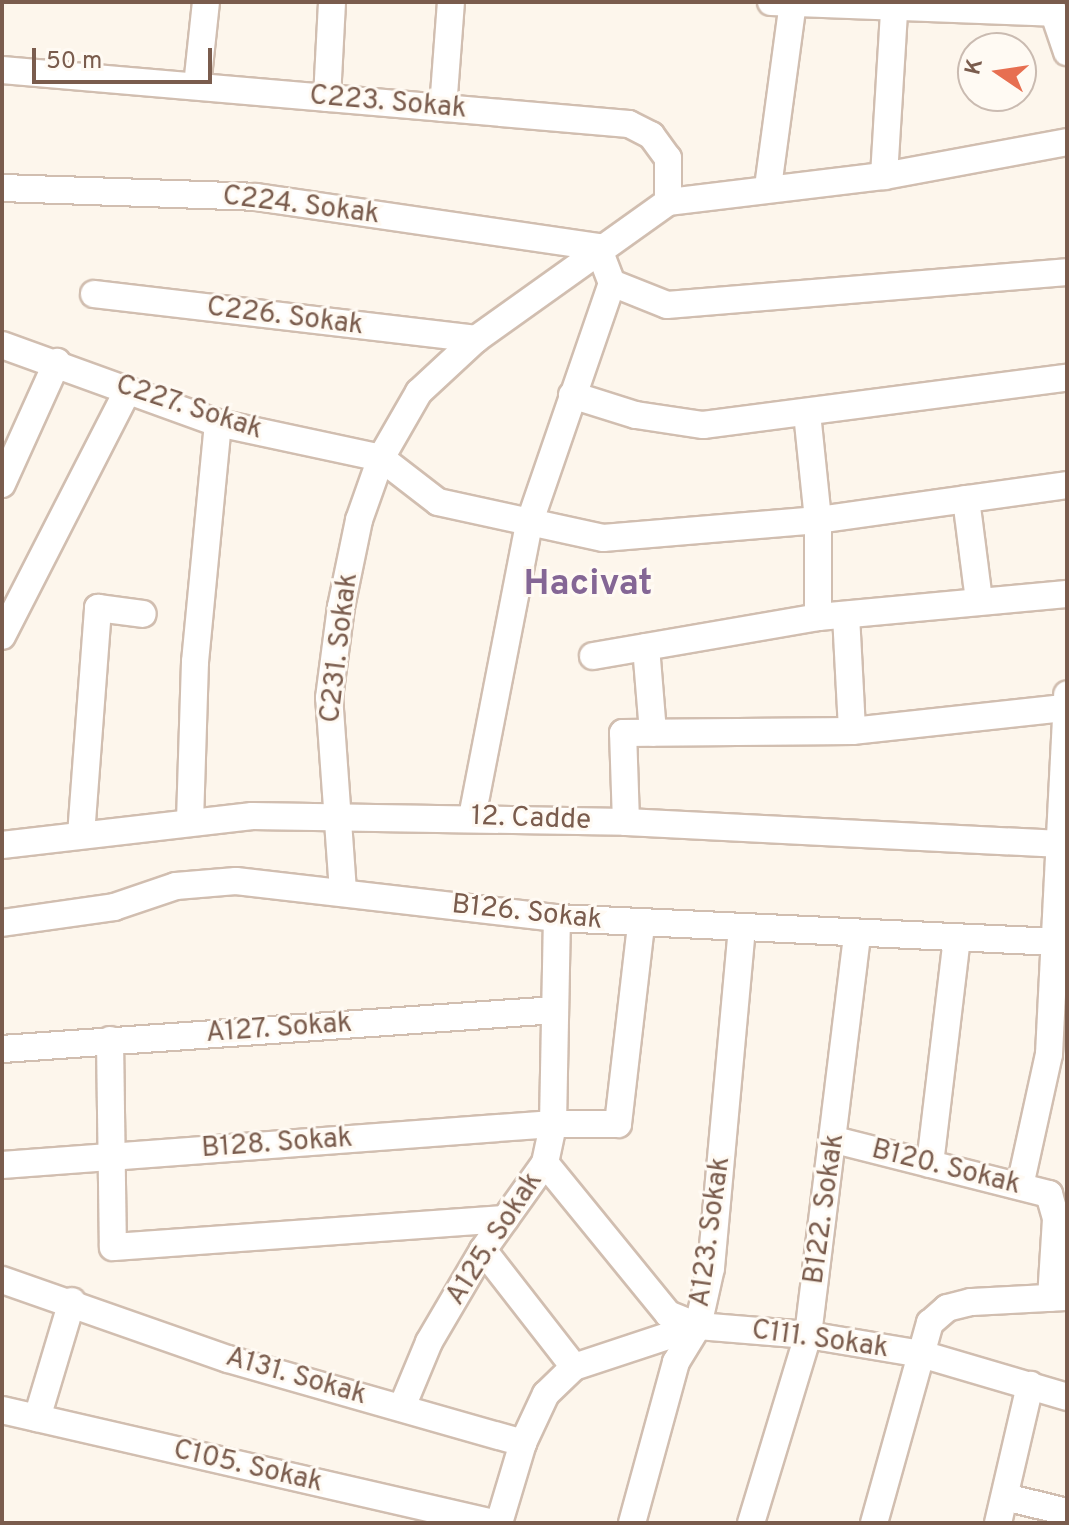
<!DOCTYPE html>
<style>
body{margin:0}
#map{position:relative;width:1069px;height:1525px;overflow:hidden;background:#fdf6ec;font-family:Overpass,sans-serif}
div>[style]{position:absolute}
.roads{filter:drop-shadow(2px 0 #d1beb0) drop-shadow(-2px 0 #d1beb0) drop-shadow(0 2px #d1beb0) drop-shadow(0 -2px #d1beb0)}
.minor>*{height:26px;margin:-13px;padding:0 13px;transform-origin:13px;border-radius:13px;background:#fff}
span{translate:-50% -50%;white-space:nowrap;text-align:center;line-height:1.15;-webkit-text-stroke:6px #fffaf3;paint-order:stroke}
.street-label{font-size:28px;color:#7a5c4d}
.district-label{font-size:36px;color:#846695;font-weight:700}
.frame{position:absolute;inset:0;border:4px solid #7a5c4d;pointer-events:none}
.north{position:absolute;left:957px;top:32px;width:80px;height:80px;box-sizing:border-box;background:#fffaf3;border:2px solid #cabbb1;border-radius:50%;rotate:283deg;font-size:22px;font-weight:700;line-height:32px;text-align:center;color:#7a5c4d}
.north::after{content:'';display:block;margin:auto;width:28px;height:36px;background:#e76f51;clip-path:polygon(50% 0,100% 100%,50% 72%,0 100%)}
.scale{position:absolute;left:32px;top:48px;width:180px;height:36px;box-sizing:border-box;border:4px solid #7a5c4d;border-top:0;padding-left:10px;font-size:24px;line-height:28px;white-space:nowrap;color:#7a5c4d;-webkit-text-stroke:6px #fffaf3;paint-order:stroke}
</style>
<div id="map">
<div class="roads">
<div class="minor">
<i style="left:771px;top:2px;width:282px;rotate:2.2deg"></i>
<i style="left:1050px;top:2px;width:53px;rotate:71.2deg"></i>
<i style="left:2px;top:70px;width:629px;rotate:4.92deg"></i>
<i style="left:629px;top:124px;width:25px;rotate:27deg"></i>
<i style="left:651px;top:135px;width:29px;rotate:54deg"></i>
<i style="left:668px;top:158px;width:44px;rotate:90deg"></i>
<i style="left:197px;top:86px;width:84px;rotate:-83.9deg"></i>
<i style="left:327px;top:98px;width:96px;rotate:-87deg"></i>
<i style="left:443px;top:108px;width:106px;rotate:-85.7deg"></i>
<i style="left:884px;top:176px;width:165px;rotate:-86.5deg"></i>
<i style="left:768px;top:187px;width:187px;rotate:-82.3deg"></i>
<i style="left:2px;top:188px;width:254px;rotate:2deg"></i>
<i style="left:256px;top:197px;width:346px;rotate:8.3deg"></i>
<i style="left:598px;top:247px;width:39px;rotate:69deg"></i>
<i style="left:612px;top:283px;width:255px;rotate:109deg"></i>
<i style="left:529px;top:524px;width:298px;rotate:101deg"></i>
<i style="left:612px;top:283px;width:59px;rotate:21.8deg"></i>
<i style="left:667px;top:305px;width:401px;rotate:-4.7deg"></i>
<i style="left:94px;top:294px;width:385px;rotate:6.7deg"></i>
<i style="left:2px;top:345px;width:230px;rotate:19.9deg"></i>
<i style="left:218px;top:423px;width:167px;rotate:12.1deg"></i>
<i style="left:381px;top:458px;width:72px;rotate:37.7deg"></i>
<i style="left:438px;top:502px;width:169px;rotate:12.3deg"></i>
<i style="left:603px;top:538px;width:216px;rotate:-4.8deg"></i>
<i style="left:818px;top:520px;width:251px;rotate:-8deg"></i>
<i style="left:572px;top:395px;width:67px;rotate:17.4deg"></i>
<i style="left:636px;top:415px;width:68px;rotate:8.5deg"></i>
<i style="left:703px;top:425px;width:367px;rotate:-7.4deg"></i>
<i style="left:807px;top:413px;width:108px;rotate:84.1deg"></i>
<i style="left:818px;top:520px;width:97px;rotate:90deg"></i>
<i style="left:2px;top:484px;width:134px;rotate:-65.7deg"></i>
<i style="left:966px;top:499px;width:103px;rotate:82.7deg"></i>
<i style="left:846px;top:615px;width:116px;rotate:87deg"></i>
<i style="left:2px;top:636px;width:276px;rotate:-62.9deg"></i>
<i style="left:646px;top:647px;width:86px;rotate:85.3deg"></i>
<i style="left:593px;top:656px;width:228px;rotate:-9.8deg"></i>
<i style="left:818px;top:617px;width:250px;rotate:-5.3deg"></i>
<i style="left:190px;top:821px;width:159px;rotate:-88.2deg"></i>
<i style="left:195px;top:662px;width:240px;rotate:-84.5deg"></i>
<i style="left:626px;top:822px;width:89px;rotate:-91.9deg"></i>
<i style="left:623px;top:733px;width:229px;rotate:-0.5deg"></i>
<i style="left:852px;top:731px;width:213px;rotate:-6.2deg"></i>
<i style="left:81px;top:835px;width:228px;rotate:-85.7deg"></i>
<i style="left:98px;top:608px;width:45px;rotate:7.6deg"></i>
<i style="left:2px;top:845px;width:252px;rotate:-6.6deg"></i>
<i style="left:252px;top:816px;width:374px;rotate:0.9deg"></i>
<i style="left:626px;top:822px;width:436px;rotate:2.9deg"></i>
<i style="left:343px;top:891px;width:194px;rotate:-94.1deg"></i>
<i style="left:329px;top:698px;width:92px;rotate:-82.5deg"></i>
<i style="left:341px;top:607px;width:89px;rotate:-78.3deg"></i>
<i style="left:359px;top:520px;width:66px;rotate:-70.5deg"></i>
<i style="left:381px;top:458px;width:76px;rotate:-60.1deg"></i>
<i style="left:419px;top:392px;width:78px;rotate:-42.9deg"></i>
<i style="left:476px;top:339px;width:236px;rotate:-35.5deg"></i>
<i style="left:668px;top:202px;width:218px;rotate:-6.9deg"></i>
<i style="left:884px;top:176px;width:186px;rotate:-10.5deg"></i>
<i style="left:2px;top:923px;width:113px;rotate:-8.1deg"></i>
<i style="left:114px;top:907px;width:65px;rotate:-18.7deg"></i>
<i style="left:176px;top:886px;width:60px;rotate:-4.8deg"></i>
<i style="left:236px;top:881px;width:323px;rotate:6.6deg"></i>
<i style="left:557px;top:918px;width:501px;rotate:2.75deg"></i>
<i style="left:110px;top:1040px;width:207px;rotate:89.2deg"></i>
<i style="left:113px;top:1247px;width:393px;rotate:-4.1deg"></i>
<i style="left:2px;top:1049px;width:554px;rotate:-4.03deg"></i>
<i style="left:835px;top:1140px;width:221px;rotate:14.2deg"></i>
<i style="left:1049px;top:1194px;width:26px;rotate:74deg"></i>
<i style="left:1056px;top:1219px;width:79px;rotate:93.6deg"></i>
<i style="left:545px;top:1163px;width:195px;rotate:50.8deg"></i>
<i style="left:668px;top:1314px;width:32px;rotate:22deg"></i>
<i style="left:698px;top:1326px;width:110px;rotate:4.7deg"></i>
<i style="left:808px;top:1335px;width:115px;rotate:9.5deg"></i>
<i style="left:921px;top:1354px;width:152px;rotate:16.4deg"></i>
<i style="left:930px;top:1164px;width:227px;rotate:-83.2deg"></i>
<i style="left:2px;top:1165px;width:553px;rotate:-4.26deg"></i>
<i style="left:553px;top:1124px;width:65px"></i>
<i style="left:618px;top:1124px;width:201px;rotate:-83.4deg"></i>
<i style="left:1020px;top:1186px;width:135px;rotate:-77.6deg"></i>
<i style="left:1049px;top:1054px;width:360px;rotate:-87.1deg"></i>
<i style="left:483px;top:1250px;width:148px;rotate:52.1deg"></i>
<i style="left:2px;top:1280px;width:239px;rotate:19.3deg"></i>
<i style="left:228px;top:1359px;width:307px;rotate:15.9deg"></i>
<i style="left:402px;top:1407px;width:70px;rotate:-67.4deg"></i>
<i style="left:429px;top:1342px;width:107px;rotate:-59.6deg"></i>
<i style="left:483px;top:1250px;width:107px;rotate:-54.5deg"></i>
<i style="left:545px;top:1163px;width:40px;rotate:-78deg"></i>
<i style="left:553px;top:1124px;width:206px;rotate:-88.9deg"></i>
<i style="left:2px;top:1410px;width:505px;rotate:12.94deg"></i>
<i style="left:37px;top:1418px;width:122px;rotate:-73.3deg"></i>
<i style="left:1005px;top:1497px;width:64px;rotate:13.6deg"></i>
<i style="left:499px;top:1523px;width:84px;rotate:-73.3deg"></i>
<i style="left:523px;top:1443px;width:54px;rotate:-64.9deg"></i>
<i style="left:546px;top:1394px;width:39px;rotate:-44deg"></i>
<i style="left:574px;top:1367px;width:131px;rotate:-18.3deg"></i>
<i style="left:632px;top:1523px;width:167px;rotate:-74.7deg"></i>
<i style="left:676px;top:1362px;width:42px;rotate:-58.6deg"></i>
<i style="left:698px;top:1326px;width:59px;rotate:-77.4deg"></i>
<i style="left:711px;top:1268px;width:339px;rotate:-84.8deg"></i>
<i style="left:751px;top:1523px;width:196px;rotate:-73.1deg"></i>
<i style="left:808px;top:1335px;width:403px;rotate:-83deg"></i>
<i style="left:874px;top:1523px;width:208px;rotate:-74.4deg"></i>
<i style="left:930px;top:1323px;width:23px;rotate:-41deg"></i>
<i style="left:947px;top:1308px;width:25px;rotate:-14deg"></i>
<i style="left:971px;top:1302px;width:96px;rotate:-3deg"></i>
<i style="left:998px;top:1523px;width:142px;rotate:-76.9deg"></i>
</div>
</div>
<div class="street-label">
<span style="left:388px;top:103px;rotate:5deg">C223. Sokak</span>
<span style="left:301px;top:206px;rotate:7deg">C224. Sokak</span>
<span style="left:285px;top:317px;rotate:7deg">C226. Sokak</span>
<span style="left:189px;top:408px;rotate:18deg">C227. Sokak</span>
<span style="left:340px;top:648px;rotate:-83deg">C231. Sokak</span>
<span style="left:531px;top:819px;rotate:2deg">12. Cadde</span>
<span style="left:527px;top:913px;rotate:6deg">B126. Sokak</span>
<span style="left:279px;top:1029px;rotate:-4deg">A127. Sokak</span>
<span style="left:277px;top:1144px;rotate:-4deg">B128. Sokak</span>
<span style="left:946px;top:1168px;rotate:14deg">B120. Sokak</span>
<span style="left:825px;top:1209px;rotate:-82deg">B122. Sokak</span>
<span style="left:711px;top:1232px;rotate:-82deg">A123. Sokak</span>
<span style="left:495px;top:1239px;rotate:-57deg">A125. Sokak</span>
<span style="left:820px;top:1340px;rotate:8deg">C111. Sokak</span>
<span style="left:296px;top:1377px;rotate:16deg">A131. Sokak</span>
<span style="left:248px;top:1467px;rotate:13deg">C105. Sokak</span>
</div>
<div class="district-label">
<span style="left:588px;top:586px">Hacivat</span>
</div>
<div class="frame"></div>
<div class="north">K</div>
<div class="scale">50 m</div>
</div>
